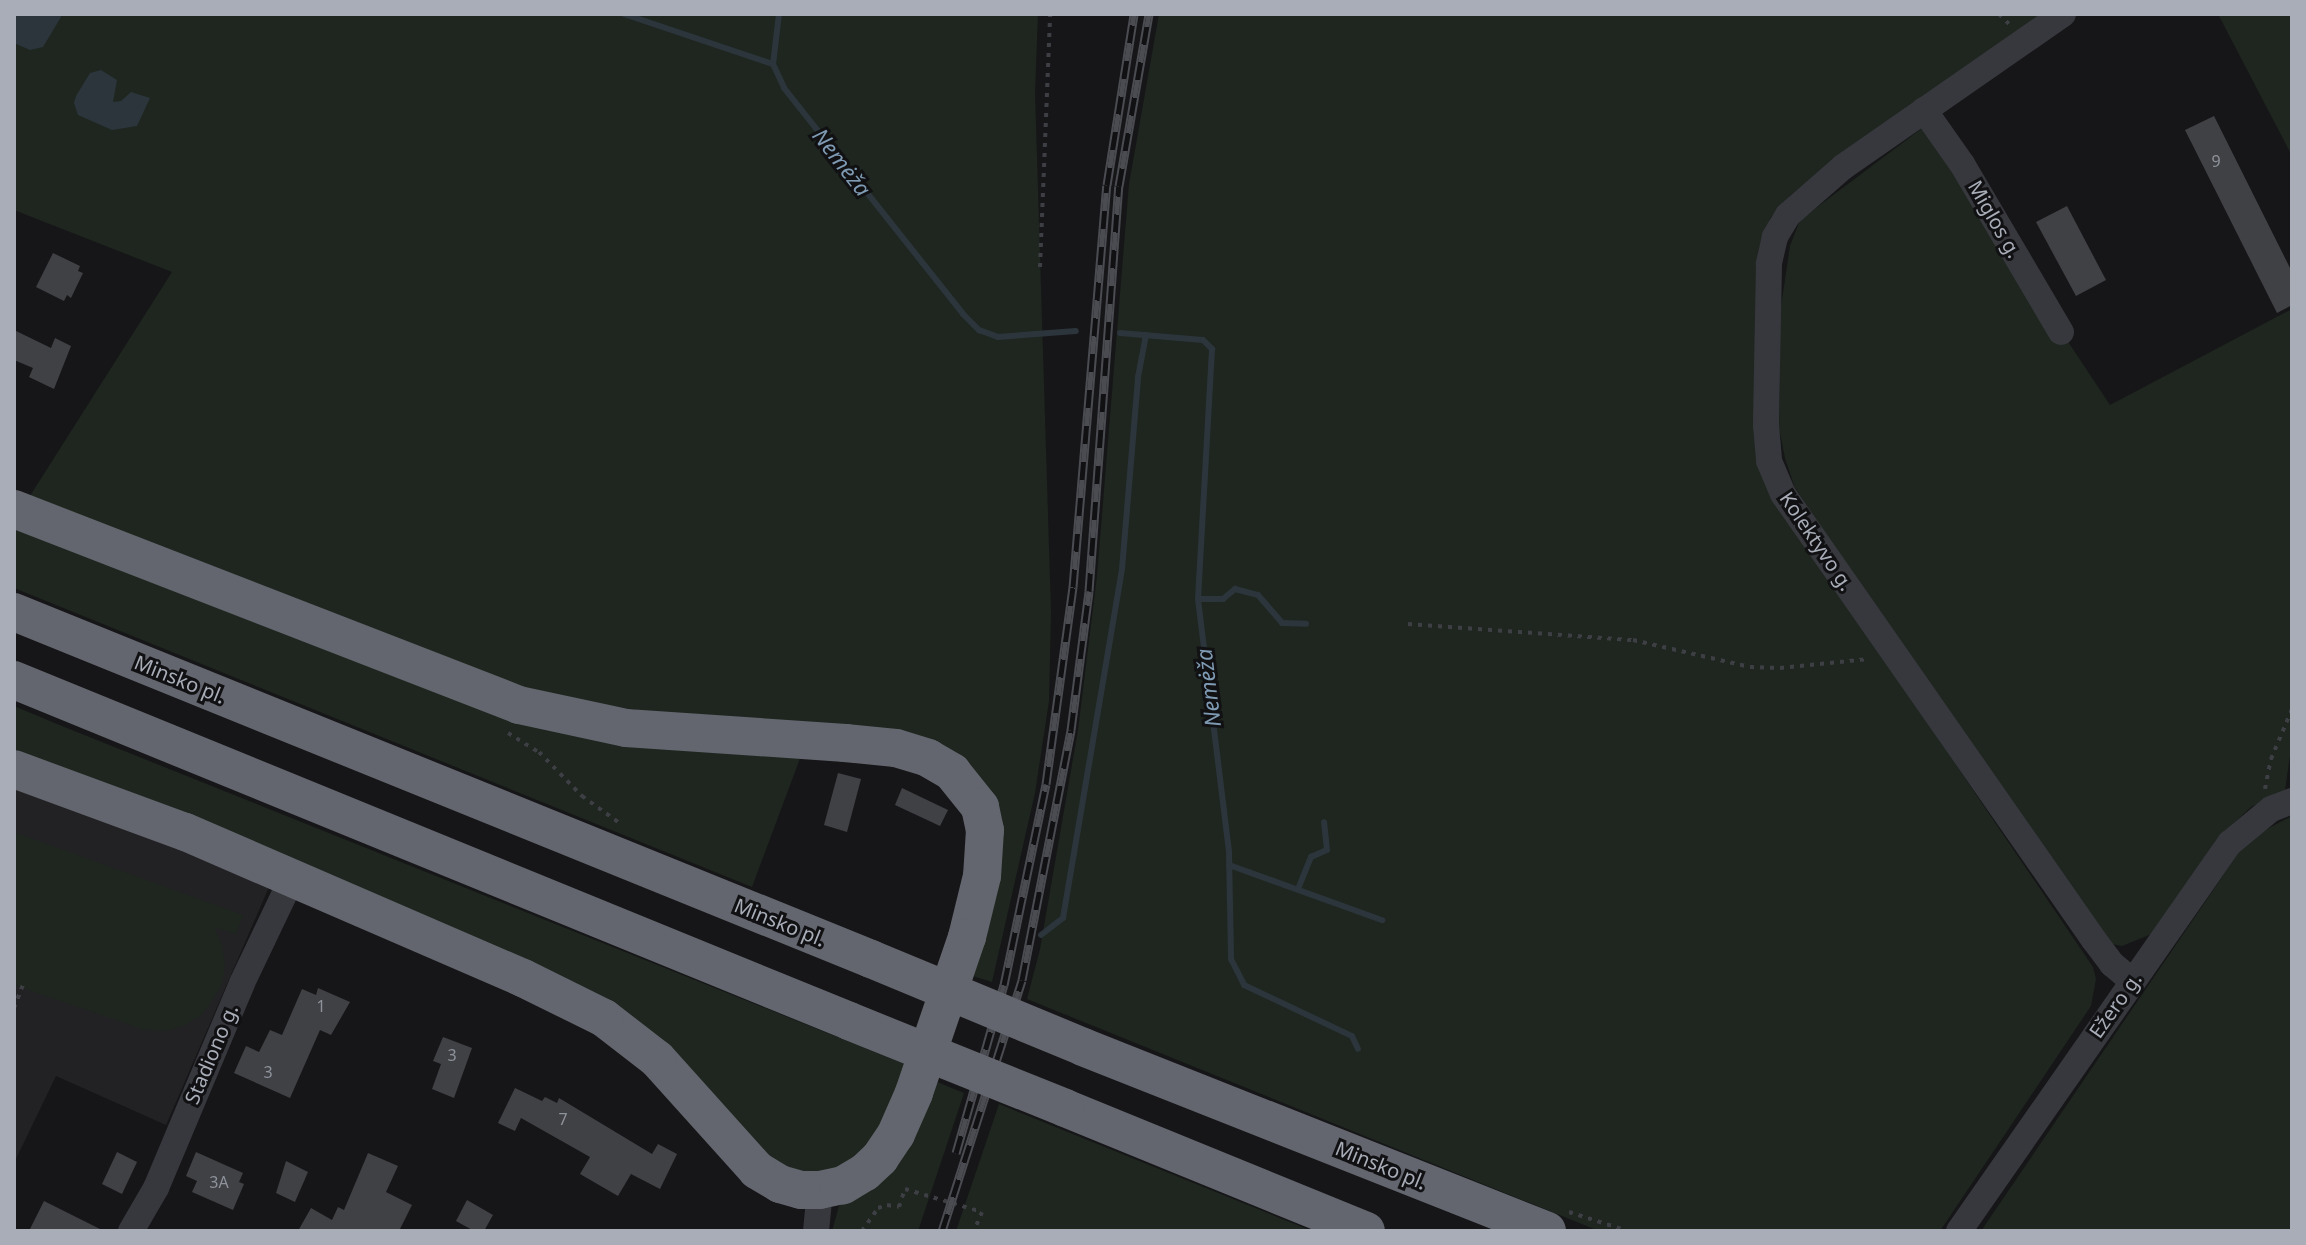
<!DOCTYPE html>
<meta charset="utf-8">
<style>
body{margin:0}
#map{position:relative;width:2306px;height:1245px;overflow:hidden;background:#161618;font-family:"Noto Sans",sans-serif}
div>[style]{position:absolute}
.built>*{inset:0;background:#222225}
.green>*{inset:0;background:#1e261f}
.water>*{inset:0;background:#2c353c}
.stream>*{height:6px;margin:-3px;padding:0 3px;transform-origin:3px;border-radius:3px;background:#2c353c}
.building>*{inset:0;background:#404145}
.path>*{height:4px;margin-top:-2px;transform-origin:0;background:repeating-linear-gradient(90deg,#3d3f44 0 4px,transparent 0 10px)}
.minor>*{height:26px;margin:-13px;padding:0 13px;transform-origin:13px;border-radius:13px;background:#37383d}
.highway>*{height:38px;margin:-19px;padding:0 19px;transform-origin:19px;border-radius:19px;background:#63666e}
.rail>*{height:9px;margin-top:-4.5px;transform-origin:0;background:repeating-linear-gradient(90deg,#111113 0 18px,#4a4c52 0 36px);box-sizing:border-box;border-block:2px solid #4a4c52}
.highway-bridge>*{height:38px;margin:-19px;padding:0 19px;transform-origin:19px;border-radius:19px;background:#63666e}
span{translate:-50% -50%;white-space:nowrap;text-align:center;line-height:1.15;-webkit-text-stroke:6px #111113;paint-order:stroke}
.number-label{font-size:16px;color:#8e929b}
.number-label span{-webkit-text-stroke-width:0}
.street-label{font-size:20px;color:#a8adb8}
.water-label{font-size:22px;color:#7f9bb3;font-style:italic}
.frame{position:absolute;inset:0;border:16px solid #a8adb8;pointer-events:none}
</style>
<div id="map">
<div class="built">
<i style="clip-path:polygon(14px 787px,139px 831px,269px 887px,166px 1125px,56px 1076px,14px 1163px)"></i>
</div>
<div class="green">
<i style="clip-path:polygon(14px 14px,1038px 14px,1035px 92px,1051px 612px,1049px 701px,1035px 793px,992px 982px,966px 974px,994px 885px,957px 761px,543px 695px,28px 499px,172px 272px,14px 210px)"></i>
<i style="clip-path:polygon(1159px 14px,2045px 14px,1832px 162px,1792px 194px,1771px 217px,1760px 249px,1783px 510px,2093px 967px,2096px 979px,2091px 1006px,1940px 1231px,1599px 1231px,1027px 999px,1040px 949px,1078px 730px,1097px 576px,1129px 184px)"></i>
<i style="clip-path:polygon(2218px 14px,2292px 14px,2292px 156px)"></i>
<i style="clip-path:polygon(1925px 126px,2110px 405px,2292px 309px,2292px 742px,2285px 790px,2251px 807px,2216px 840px,2154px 933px,2122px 946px,2102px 942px,1795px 488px,1785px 458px,1779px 428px,1780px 313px,1790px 246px,1800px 220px)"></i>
<i style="clip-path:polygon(14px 525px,484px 709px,802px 753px,752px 887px,14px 588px)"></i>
<i style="clip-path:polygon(14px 706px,57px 724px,912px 1067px,874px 1145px,822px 1178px,773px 1166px,665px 1051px,14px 756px)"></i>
<i style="clip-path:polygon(2292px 816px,2292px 1231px,1981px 1231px,2248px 839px)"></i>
<i style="clip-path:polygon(14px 832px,243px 915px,236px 934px,214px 927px,222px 945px,225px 965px,222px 985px,203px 1014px,184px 1026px,166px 1031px,145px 1030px,14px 985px)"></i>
<i style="clip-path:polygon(930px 1079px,964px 1093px,918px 1231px,832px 1231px,839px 1206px,868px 1186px)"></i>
<i style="clip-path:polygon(999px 1104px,1312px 1231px,956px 1231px)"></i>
</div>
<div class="water">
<i style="clip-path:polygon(14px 14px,60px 14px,61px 17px,43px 47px,30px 50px,14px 43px)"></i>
<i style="clip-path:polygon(101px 70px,117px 80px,113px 102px,121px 101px,131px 92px,150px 98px,137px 126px,112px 130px,78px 115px,74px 103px,76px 96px,90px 73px)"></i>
</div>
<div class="stream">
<i style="left:624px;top:14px;width:157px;rotate:18.6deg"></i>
<i style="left:779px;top:14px;width:50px;rotate:96.8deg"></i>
<i style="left:773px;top:64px;width:26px;rotate:65deg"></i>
<i style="left:784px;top:88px;width:288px;rotate:51.6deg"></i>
<i style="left:963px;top:314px;width:23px;rotate:45deg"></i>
<i style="left:979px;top:330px;width:20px;rotate:20deg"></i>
<i style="left:998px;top:337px;width:78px;rotate:-4.4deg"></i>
<i style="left:1120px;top:333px;width:83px;rotate:4.8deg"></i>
<i style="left:1203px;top:340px;width:13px;rotate:45deg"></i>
<i style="left:1212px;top:349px;width:250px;rotate:93.2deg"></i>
<i style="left:1198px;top:599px;width:255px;rotate:83deg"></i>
<i style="left:1229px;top:852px;width:107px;rotate:88.9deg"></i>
<i style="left:1231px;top:959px;width:29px;rotate:63deg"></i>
<i style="left:1244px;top:985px;width:119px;rotate:25.3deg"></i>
<i style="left:1352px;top:1036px;width:14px;rotate:65deg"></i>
<i style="left:1198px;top:599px;width:25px"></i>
<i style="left:1223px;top:599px;width:16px;rotate:-40deg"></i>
<i style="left:1235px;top:589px;width:24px;rotate:15deg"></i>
<i style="left:1258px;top:595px;width:37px;rotate:49deg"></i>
<i style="left:1282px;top:623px;width:24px;rotate:2deg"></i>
<i style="left:1229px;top:865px;width:163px;rotate:19.8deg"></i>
<i style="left:1298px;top:889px;width:35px;rotate:-68deg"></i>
<i style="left:1311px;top:857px;width:17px;rotate:-24deg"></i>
<i style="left:1327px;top:850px;width:28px;rotate:-96deg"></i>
<i style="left:1041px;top:935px;width:28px;rotate:-38deg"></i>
<i style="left:1063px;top:918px;width:354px;rotate:-80.4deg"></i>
<i style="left:1122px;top:569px;width:193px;rotate:-85.2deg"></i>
<i style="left:1138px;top:377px;width:43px;rotate:-79.2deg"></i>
</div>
<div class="building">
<i style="clip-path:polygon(2214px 116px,2292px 272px,2292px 305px,2277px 313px,2185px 130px)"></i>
<i style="clip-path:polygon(2067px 206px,2106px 280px,2076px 296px,2036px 222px)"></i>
<i style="clip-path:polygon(53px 253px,80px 266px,78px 271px,83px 273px,71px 298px,67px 295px,64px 301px,36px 287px)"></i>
<i style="clip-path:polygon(14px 330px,51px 348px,55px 338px,71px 346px,54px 389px,29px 377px,33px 368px,14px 360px)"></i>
<i style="clip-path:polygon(838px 773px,861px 779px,847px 832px,824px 825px)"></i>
<i style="clip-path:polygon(902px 788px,948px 810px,940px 826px,895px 805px)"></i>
<i style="clip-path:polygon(318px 988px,350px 1002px,331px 1035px,320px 1030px,290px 1098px,234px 1073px,246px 1046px,259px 1052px,270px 1030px,282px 1035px,302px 989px,316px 995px)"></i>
<i style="clip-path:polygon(443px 1037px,472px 1048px,454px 1098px,432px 1089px,441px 1064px,433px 1061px)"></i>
<i style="clip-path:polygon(515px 1088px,542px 1101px,545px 1097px,557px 1103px,559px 1098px,652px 1154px,658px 1144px,677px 1154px,660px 1189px,631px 1174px,618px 1196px,580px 1174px,590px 1157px,521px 1118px,515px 1131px,498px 1123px)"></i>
<i style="clip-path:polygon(117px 1152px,137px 1162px,122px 1194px,102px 1184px)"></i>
<i style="clip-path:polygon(196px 1152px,243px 1173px,239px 1182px,244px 1184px,233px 1210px,192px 1192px,197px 1181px,186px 1176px)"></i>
<i style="clip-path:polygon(368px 1153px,398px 1166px,386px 1192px,412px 1205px,399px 1231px,298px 1231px,311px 1208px,332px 1220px,338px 1207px,344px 1210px)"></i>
<i style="clip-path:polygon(286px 1161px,308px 1172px,295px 1202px,276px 1193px)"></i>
<i style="clip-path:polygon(467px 1200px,493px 1215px,484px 1231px,474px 1231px,456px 1221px)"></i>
<i style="clip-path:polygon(44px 1201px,104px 1231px,29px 1231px)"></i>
</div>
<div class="path">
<i style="left:1999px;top:14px;width:14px;rotate:45deg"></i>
<i style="left:1040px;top:267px;width:253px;rotate:-87.7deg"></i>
<i style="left:1408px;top:624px;width:226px;rotate:4.1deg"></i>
<i style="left:1633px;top:640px;width:120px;rotate:13deg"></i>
<i style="left:1750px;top:667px;width:30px;rotate:2deg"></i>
<i style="left:1780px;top:668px;width:89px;rotate:-5.8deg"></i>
<i style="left:508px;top:733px;width:36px;rotate:32deg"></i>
<i style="left:539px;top:752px;width:62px;rotate:45.7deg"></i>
<i style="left:582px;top:796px;width:49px;rotate:35.9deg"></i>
<i style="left:2265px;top:789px;width:31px;rotate:-79deg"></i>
<i style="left:2271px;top:759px;width:54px;rotate:-67.2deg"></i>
<i style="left:14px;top:1008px;width:26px;rotate:-69deg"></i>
<i style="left:1569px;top:1212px;width:62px;rotate:17.9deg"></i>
<i style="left:862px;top:1231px;width:28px;rotate:-55deg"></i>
<i style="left:878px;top:1208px;width:9px;rotate:-18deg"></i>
<i style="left:887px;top:1205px;width:12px;rotate:9deg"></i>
<i style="left:899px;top:1207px;width:19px;rotate:-72deg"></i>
<i style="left:905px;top:1189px;width:80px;rotate:16.6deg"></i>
<i style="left:982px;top:1212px;width:21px;rotate:113deg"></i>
</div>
<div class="minor">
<i style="left:2063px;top:14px;width:268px;rotate:145.2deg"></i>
<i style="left:1843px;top:167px;width:73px;rotate:138.9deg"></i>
<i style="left:1788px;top:215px;width:26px;rotate:121deg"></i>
<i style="left:1775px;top:237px;width:28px;rotate:103deg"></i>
<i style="left:1769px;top:264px;width:161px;rotate:91.1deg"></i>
<i style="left:1766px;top:425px;width:36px;rotate:85deg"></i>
<i style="left:1769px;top:461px;width:36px;rotate:67deg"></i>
<i style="left:1783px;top:494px;width:544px;rotate:55.11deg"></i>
<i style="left:2094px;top:940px;width:30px;rotate:53deg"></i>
<i style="left:2112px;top:964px;width:25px;rotate:40deg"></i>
<i style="left:1924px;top:110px;width:66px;rotate:54.9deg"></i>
<i style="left:1962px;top:164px;width:195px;rotate:59.5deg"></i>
<i style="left:131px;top:1231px;width:50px;rotate:-59.8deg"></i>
<i style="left:156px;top:1188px;width:222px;rotate:-67.2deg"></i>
<i style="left:242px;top:983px;width:116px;rotate:-64.5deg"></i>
<i style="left:816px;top:1231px;width:41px;rotate:-84.4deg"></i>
<i style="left:1959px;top:1231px;width:473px;rotate:-55.1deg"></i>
<i style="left:2230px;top:843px;width:53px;rotate:-39.7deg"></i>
<i style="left:2271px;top:809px;width:22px;rotate:-21deg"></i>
</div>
<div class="highway">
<i style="left:14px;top:509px;width:542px;rotate:21.21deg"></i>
<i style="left:519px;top:705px;width:109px;rotate:12.1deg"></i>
<i style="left:626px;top:728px;width:220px;rotate:3.9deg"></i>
<i style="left:845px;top:743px;width:51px;rotate:5.6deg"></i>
<i style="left:896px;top:748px;width:34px;rotate:17deg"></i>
<i style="left:928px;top:758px;width:28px;rotate:30deg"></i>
<i style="left:952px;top:772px;width:45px;rotate:51.3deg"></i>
<i style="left:980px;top:807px;width:24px;rotate:78deg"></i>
<i style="left:985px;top:830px;width:46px;rotate:93.7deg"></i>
<i style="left:982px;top:876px;width:63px;rotate:103.8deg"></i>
<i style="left:967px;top:937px;width:165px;rotate:108.8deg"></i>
<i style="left:914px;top:1093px;width:45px;rotate:113.7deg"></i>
<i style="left:896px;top:1134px;width:29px;rotate:124deg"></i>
<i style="left:880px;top:1158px;width:21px;rotate:137deg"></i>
<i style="left:865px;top:1172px;width:26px;rotate:149deg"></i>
<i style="left:843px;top:1185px;width:24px;rotate:168deg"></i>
<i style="left:820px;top:1190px;width:19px;rotate:180deg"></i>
<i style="left:801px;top:1190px;width:22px;rotate:-164deg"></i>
<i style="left:780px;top:1184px;width:27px;rotate:-149deg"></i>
<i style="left:757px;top:1170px;width:149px;rotate:-132deg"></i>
<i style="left:657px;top:1059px;width:67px;rotate:-142.3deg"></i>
<i style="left:604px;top:1018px;width:90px;rotate:-153.7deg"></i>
<i style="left:523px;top:978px;width:368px;rotate:-156.6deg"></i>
<i style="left:185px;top:832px;width:182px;rotate:-159.8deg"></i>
<i style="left:14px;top:612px;width:925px;rotate:22.04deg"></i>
<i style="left:14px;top:680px;width:902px;rotate:22.21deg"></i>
<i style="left:1083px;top:1047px;width:499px;rotate:21.6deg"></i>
<i style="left:1065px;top:1108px;width:325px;rotate:22.2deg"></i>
</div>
<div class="rail">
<i style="left:956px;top:1153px;width:175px;rotate:-74.1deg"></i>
<i style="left:1004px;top:985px;width:205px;rotate:-78.2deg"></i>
<i style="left:1046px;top:784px;width:199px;rotate:-82.2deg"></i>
<i style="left:1073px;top:587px;width:403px;rotate:-85.2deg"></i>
<i style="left:1107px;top:185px;width:173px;rotate:-81deg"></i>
<i style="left:942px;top:1231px;width:263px;rotate:-72.3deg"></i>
<i style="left:1022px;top:980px;width:255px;rotate:-78.9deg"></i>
<i style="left:1071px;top:730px;width:140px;rotate:-82.6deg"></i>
<i style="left:1089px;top:591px;width:406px;rotate:-85.8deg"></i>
<i style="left:1119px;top:186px;width:175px;rotate:-80.1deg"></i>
</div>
<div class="highway-bridge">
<i style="left:871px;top:959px;width:230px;rotate:22.5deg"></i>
<i style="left:849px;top:1021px;width:233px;rotate:21.9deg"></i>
</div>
<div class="number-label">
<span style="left:2216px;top:161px">9</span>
<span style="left:321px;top:1006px">1</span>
<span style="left:452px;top:1055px">3</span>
<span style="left:268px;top:1072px">3</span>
<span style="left:563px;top:1119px">7</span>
<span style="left:219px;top:1182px">3A</span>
</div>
<div class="street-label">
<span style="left:1995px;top:219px;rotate:60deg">Miglos g.</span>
<span style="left:1817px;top:541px;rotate:56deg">Kolektyvo g.</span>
<span style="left:180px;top:679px;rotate:22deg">Minsko pl.</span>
<span style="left:780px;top:922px;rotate:22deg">Minsko pl.</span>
<span style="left:2115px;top:1005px;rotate:-55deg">Ežero g.</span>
<span style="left:211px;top:1054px;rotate:-67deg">Stadiono g.</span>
<span style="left:1381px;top:1165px;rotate:22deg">Minsko pl.</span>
</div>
<div class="water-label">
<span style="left:842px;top:162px;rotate:52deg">Nemėža</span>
<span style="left:1208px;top:688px;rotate:-97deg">Nemėža</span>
</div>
<div class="frame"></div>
</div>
